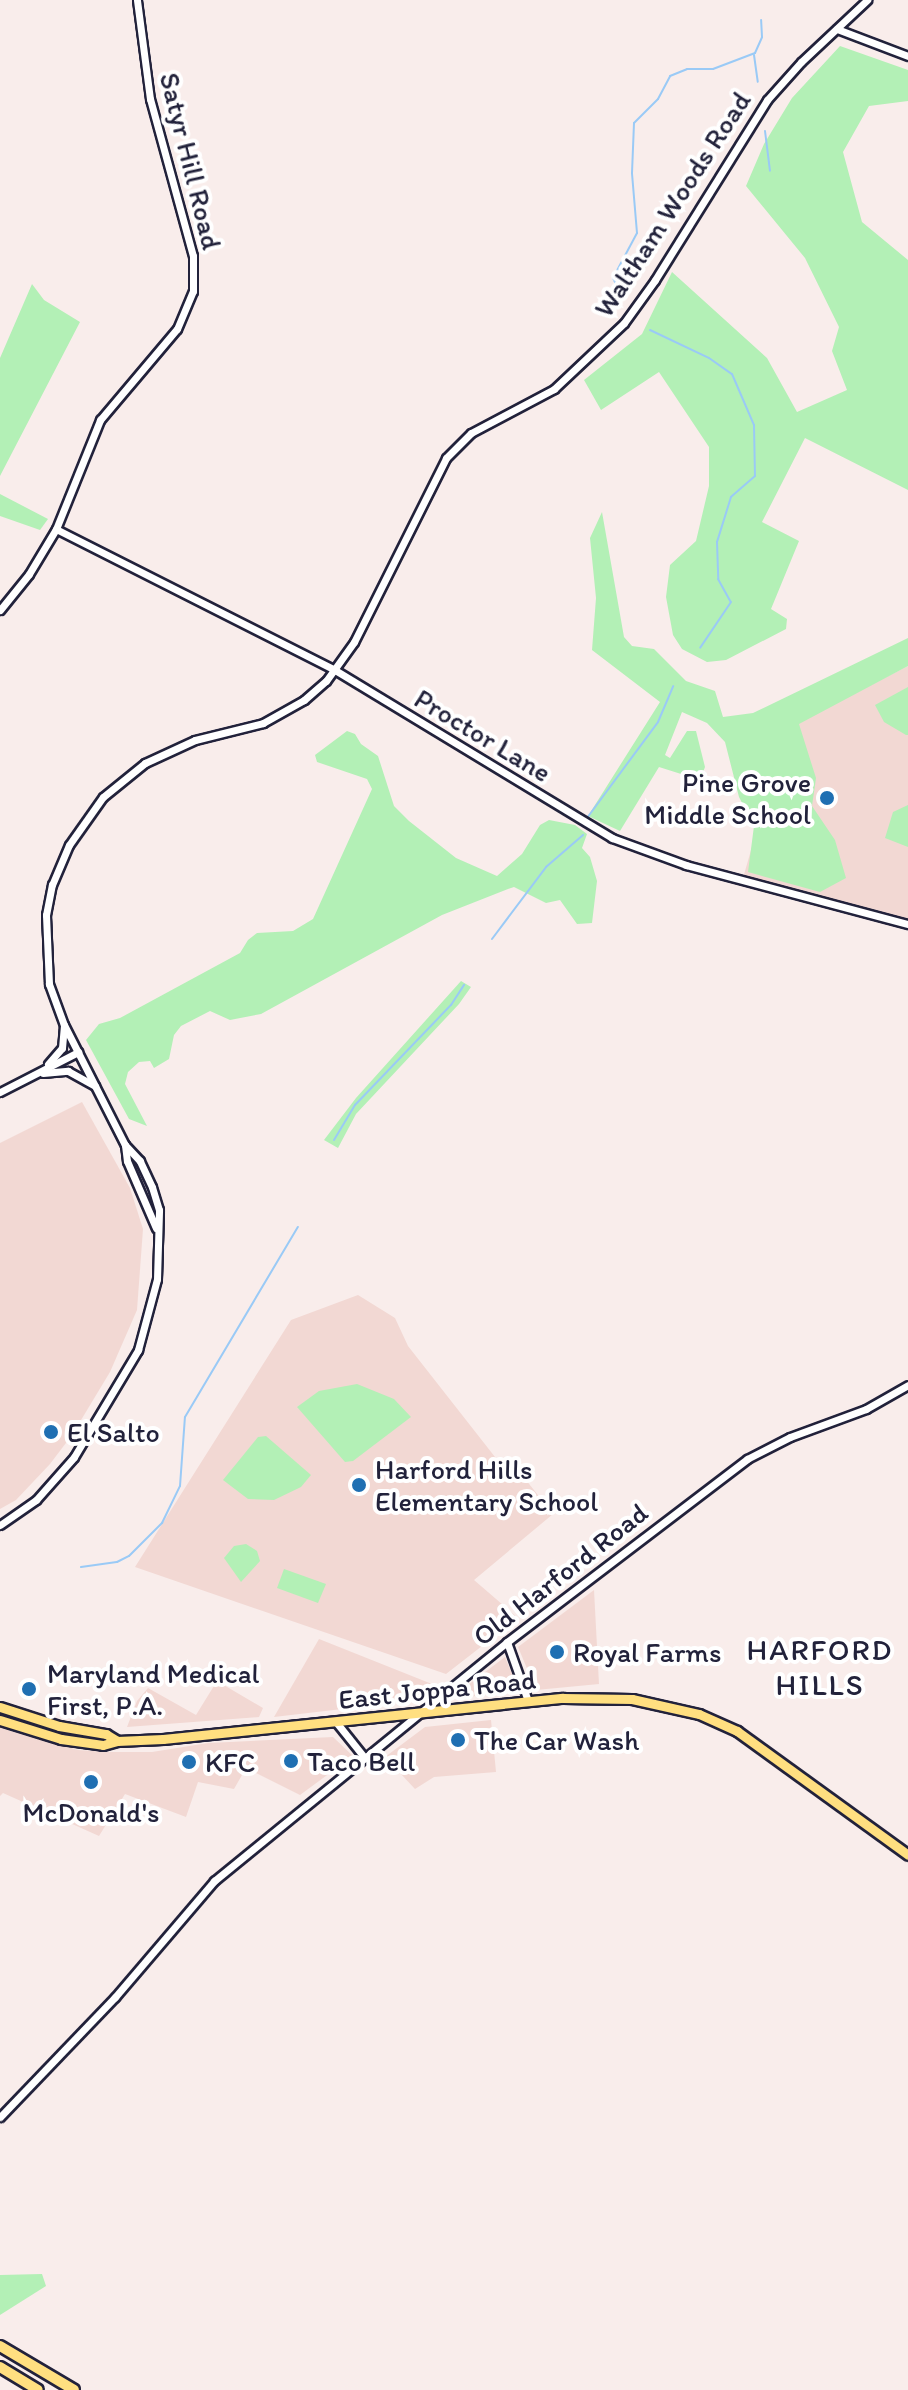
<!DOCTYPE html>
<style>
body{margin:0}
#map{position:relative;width:908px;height:2390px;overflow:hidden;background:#f9edeb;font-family:Itim,sans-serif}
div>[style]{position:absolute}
.built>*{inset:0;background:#f2d8d3}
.green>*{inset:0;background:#b3f0b6}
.stream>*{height:2px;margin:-1px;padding:0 1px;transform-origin:1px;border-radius:1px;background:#9acaf6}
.roads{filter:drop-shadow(2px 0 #22223b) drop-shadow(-2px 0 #22223b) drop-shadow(0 2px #22223b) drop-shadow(0 -2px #22223b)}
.tertiary>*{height:7px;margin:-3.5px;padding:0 3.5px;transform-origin:3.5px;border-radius:3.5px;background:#fff}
.primary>*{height:9px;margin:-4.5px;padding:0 4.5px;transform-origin:4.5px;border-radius:4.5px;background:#ffdf80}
.motorway>*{height:10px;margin:-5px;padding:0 5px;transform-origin:5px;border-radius:5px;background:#ffdf80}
.dots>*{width:22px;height:22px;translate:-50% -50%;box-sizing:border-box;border:4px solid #fff;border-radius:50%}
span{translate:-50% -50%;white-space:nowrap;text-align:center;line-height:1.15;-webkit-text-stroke:8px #fff;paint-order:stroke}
.street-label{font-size:28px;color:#22223b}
.poi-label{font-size:28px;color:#22223b}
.right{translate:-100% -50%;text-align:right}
.left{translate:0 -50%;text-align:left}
.neighbourhood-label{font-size:30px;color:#22223b;letter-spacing:2px}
</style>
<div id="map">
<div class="built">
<i style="clip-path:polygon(908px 666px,908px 923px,743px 878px,760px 819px,733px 756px)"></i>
<i style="clip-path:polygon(82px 1102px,130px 1188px,143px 1229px,137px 1310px,110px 1372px,72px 1435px,50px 1464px,16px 1500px,0 1509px,0 1143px)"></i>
<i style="clip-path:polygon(358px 1295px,395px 1318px,408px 1346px,495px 1457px,522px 1475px,553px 1514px,474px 1580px,518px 1618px,446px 1674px,135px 1567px,291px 1320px)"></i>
<i style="clip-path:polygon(594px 1590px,599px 1684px,536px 1690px,518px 1647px)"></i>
<i style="clip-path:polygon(319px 1639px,437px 1686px,419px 1700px,274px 1717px)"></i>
<i style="clip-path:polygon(505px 1657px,519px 1691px,451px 1699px,452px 1697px)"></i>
<i style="clip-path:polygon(217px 1681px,263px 1708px,259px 1717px,127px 1727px,137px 1701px,148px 1688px,196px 1715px)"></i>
<i style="clip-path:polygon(491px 1720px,496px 1772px,434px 1777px,415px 1789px,385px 1757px,425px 1727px)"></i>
<i style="clip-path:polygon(0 1728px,78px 1750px,107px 1752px,152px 1752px,208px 1743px,333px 1737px,353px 1756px,300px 1795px,246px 1768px,234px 1789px,198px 1782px,186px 1817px,125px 1794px,99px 1836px,3px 1793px,0 1796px)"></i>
</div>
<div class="green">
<i style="clip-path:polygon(840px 46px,908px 70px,908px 101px,869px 106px,843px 152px,862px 222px,908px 260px,908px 490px,805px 438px,762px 522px,799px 541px,771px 609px,787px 619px,786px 629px,726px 660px,707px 662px,682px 649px,673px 635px,666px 597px,670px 565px,696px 541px,709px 486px,709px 447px,659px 372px,601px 410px,584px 380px,642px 334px,672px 272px,767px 358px,797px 412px,847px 390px,832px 351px,839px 327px,805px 258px,746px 186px,764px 144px,792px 98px)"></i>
<i style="clip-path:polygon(32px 284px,44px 300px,80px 322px,0 476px,0 358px)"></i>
<i style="clip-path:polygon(0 494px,48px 519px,40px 530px,0 516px)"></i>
<i style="clip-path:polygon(602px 512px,624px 637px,632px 646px,654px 649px,686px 681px,715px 691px,723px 717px,753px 713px,908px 638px,908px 666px,799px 724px,816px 778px,812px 806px,835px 840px,846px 878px,820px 892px,748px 872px,754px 826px,739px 797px,725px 742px,707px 723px,682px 712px,665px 755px,670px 758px,687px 731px,696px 731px,705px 767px,700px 780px,659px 767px,620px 831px,588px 816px,660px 702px,592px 650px,596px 598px,590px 538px)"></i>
<i style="clip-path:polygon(908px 687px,908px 735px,906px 735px,884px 722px,875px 705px)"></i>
<i style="clip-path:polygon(347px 731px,355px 734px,361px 744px,378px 756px,394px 806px,409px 821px,456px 858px,481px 869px,497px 876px,522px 854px,540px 825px,549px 820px,575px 825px,587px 834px,582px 848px,590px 857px,597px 881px,592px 923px,577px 924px,560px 900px,546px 903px,514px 887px,508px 889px,442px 915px,261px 1014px,230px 1020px,210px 1011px,181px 1026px,174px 1035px,169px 1059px,154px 1068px,150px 1061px,139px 1062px,128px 1072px,125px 1084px,147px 1126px,129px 1119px,86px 1040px,99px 1024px,120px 1018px,240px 953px,248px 940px,257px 933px,293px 931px,313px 919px,372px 789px,367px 779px,317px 762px,315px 755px)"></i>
<i style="clip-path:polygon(908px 805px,908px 847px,885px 838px,893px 812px)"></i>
<i style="clip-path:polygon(461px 981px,471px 987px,459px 1004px,356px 1114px,338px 1148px,324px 1140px,356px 1098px)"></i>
<i style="clip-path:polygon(357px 1384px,394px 1399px,411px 1417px,353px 1461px,345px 1462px,297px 1407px,319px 1391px)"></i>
<i style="clip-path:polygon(266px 1436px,311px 1475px,301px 1487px,274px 1500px,248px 1499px,223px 1480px,258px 1437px)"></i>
<i style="clip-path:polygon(246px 1544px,257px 1551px,260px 1561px,241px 1582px,224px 1558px,234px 1546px)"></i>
<i style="clip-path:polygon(284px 1569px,326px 1584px,318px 1603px,277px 1588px)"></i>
<i style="clip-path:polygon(42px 2274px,46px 2286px,0 2315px,0 2275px)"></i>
</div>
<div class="stream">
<i style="left:754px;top:55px;width:27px;rotate:82deg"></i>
<i style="left:765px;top:131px;width:40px;rotate:82.9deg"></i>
<i style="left:621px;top:295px;width:19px;rotate:-115deg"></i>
<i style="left:613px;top:278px;width:51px;rotate:-61.9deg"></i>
<i style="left:637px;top:233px;width:60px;rotate:-94.8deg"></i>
<i style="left:632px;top:173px;width:50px;rotate:-87.7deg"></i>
<i style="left:634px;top:123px;width:34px;rotate:-45deg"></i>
<i style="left:658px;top:99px;width:26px;rotate:-62deg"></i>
<i style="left:670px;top:76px;width:18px;rotate:-22deg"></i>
<i style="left:687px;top:69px;width:26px"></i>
<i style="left:713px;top:69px;width:45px;rotate:-20.9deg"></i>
<i style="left:755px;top:53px;width:17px;rotate:-66deg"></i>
<i style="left:762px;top:37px;width:17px;rotate:-93deg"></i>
<i style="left:650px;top:330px;width:65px;rotate:25.4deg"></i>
<i style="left:709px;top:358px;width:28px;rotate:35deg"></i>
<i style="left:732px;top:374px;width:56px;rotate:66.7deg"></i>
<i style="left:754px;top:425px;width:51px;rotate:88.9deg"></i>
<i style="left:755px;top:476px;width:32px;rotate:139deg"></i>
<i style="left:731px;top:497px;width:47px;rotate:107.3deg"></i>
<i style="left:717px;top:542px;width:37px;rotate:88deg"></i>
<i style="left:718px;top:579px;width:26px;rotate:61deg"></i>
<i style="left:731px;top:602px;width:55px;rotate:124deg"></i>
<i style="left:587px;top:818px;width:119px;rotate:-53.5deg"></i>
<i style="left:658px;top:722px;width:39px;rotate:-67deg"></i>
<i style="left:492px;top:939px;width:90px;rotate:-53.1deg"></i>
<i style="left:546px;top:867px;width:49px;rotate:-40.9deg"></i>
<i style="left:334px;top:1140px;width:41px;rotate:-59deg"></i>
<i style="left:355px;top:1105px;width:139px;rotate:-46.2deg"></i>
<i style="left:451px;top:1005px;width:24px;rotate:-57deg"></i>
<i style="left:81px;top:1567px;width:36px;rotate:-8deg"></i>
<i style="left:117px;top:1562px;width:13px;rotate:-27deg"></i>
<i style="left:129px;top:1556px;width:47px;rotate:-45deg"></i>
<i style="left:162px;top:1523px;width:41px;rotate:-64.1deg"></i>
<i style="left:180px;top:1486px;width:69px;rotate:-85.9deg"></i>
<i style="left:185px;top:1417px;width:221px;rotate:-59.3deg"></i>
</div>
<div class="roads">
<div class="tertiary">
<i style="left:837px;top:29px;width:76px;rotate:20.8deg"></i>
<i style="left:56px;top:529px;width:313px;rotate:26.8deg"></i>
<i style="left:335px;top:670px;width:324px;rotate:31.2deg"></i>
<i style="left:612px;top:838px;width:79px;rotate:20deg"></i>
<i style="left:686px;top:865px;width:230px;rotate:14.9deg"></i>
<i style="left:0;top:610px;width:46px;rotate:-51.1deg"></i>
<i style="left:29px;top:574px;width:52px;rotate:-59deg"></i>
<i style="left:56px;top:529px;width:118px;rotate:-68deg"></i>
<i style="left:100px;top:420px;width:119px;rotate:-49.8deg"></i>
<i style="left:177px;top:329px;width:41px;rotate:-67.2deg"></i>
<i style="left:193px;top:291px;width:35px;rotate:-90deg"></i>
<i style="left:193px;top:256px;width:163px;rotate:-105.3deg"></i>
<i style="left:150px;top:99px;width:100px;rotate:-97.5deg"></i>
<i style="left:48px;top:1064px;width:21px;rotate:-49deg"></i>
<i style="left:62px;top:1048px;width:22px;rotate:-85deg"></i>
<i style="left:43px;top:1073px;width:25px;rotate:-5deg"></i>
<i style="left:68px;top:1071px;width:31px;rotate:29deg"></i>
<i style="left:0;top:1092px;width:88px;rotate:-27.1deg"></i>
<i style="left:125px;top:1145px;width:16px;rotate:83deg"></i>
<i style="left:127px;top:1161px;width:73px;rotate:66.6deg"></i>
<i style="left:0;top:1525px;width:44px;rotate:-34.8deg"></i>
<i style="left:36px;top:1500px;width:57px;rotate:-48.5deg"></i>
<i style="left:74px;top:1457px;width:125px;rotate:-59.1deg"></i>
<i style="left:138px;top:1350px;width:73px;rotate:-75deg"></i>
<i style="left:157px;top:1279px;width:69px;rotate:-88.3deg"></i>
<i style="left:159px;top:1210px;width:24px;rotate:-107deg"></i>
<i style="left:152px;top:1187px;width:29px;rotate:-115deg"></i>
<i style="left:140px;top:1161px;width:22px;rotate:-133deg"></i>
<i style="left:125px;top:1145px;width:135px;rotate:-116.9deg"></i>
<i style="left:64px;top:1025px;width:44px;rotate:-110.1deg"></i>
<i style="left:49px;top:984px;width:69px;rotate:-92.5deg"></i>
<i style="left:46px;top:915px;width:31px;rotate:-79deg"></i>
<i style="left:52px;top:885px;width:43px;rotate:-67deg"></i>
<i style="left:69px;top:845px;width:59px;rotate:-54.7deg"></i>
<i style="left:103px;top:797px;width:54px;rotate:-39deg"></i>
<i style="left:145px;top:763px;width:55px;rotate:-24.7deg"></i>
<i style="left:195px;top:740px;width:70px;rotate:-14deg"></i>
<i style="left:263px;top:723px;width:47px;rotate:-29.3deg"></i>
<i style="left:304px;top:700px;width:29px;rotate:-41deg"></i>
<i style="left:326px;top:681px;width:48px;rotate:-54.3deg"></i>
<i style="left:354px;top:642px;width:206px;rotate:-63.4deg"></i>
<i style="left:446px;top:458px;width:35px;rotate:-45deg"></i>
<i style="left:471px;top:433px;width:94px;rotate:-27.9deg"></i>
<i style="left:554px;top:389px;width:96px;rotate:-43.3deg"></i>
<i style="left:624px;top:323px;width:53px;rotate:-54.2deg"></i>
<i style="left:655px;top:280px;width:212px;rotate:-58.1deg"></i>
<i style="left:767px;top:100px;width:51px;rotate:-48.2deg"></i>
<i style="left:801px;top:62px;width:91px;rotate:-43.2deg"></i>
<i style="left:507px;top:1642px;width:63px;rotate:70.4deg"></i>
<i style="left:336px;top:1722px;width:45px;rotate:51.3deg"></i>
<i style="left:0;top:2117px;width:166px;rotate:-46.2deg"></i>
<i style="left:115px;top:1997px;width:153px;rotate:-49.5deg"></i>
<i style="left:214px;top:1881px;width:378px;rotate:-39.2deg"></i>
<i style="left:507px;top:1642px;width:302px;rotate:-37.3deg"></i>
<i style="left:747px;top:1459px;width:48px;rotate:-27.1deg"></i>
<i style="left:790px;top:1437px;width:81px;rotate:-20.2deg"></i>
<i style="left:866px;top:1409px;width:48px;rotate:-29.7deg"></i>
</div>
<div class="primary">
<i style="left:0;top:1707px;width:62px;rotate:17.9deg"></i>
<i style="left:59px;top:1726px;width:48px;rotate:9.7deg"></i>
<i style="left:106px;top:1734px;width:13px;rotate:32deg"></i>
<i style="left:0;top:1720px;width:64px;rotate:17.3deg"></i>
<i style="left:61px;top:1739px;width:42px;rotate:8.1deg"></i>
<i style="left:103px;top:1745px;width:15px;rotate:-16deg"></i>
<i style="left:117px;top:1741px;width:46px;rotate:-2.5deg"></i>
<i style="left:163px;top:1739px;width:402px;rotate:-5.9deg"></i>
<i style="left:563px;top:1698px;width:69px;rotate:0.8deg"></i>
<i style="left:632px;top:1699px;width:69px;rotate:12.6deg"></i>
<i style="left:699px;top:1714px;width:42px;rotate:24.1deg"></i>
<i style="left:737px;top:1731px;width:211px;rotate:35.9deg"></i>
</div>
<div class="motorway">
<i style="left:0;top:2346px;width:86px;rotate:30.7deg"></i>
<i style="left:0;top:2367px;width:44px;rotate:31.2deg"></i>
</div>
</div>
<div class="dots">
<i style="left:827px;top:798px;background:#1f6fb2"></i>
<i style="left:51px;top:1432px;background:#1f6fb2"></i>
<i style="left:359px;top:1485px;background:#1f6fb2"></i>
<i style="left:557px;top:1652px;background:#1f6fb2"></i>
<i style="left:29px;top:1689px;background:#1f6fb2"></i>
<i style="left:458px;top:1740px;background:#1f6fb2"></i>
<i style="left:291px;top:1761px;background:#1f6fb2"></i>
<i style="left:189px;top:1762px;background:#1f6fb2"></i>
<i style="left:91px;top:1782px;background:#1f6fb2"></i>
</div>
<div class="street-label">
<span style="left:191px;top:161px;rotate:76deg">Satyr Hill Road</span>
<span style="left:672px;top:204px;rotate:-57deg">Waltham Woods Road</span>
<span style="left:483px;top:735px;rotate:31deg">Proctor Lane</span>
<span style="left:560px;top:1574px;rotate:-38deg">Old Harford Road</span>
<span style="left:437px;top:1689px;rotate:-6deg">East Joppa Road</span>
</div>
<div class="poi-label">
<span class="right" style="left:811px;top:798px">Pine Grove<br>Middle School</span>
<span class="left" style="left:67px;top:1432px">El Salto</span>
<span class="left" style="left:375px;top:1485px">Harford Hills<br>Elementary School</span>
<span class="left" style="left:573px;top:1652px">Royal Farms</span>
<span class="left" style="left:47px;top:1689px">Maryland Medical<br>First, P.A.</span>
<span class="left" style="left:474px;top:1740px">The Car Wash</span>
<span class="left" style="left:307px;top:1761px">Taco Bell</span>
<span class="left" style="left:205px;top:1762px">KFC</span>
<span style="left:91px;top:1812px">McDonald's</span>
</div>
<div class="neighbourhood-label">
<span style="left:820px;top:1667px">HARFORD<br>HILLS</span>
</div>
</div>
